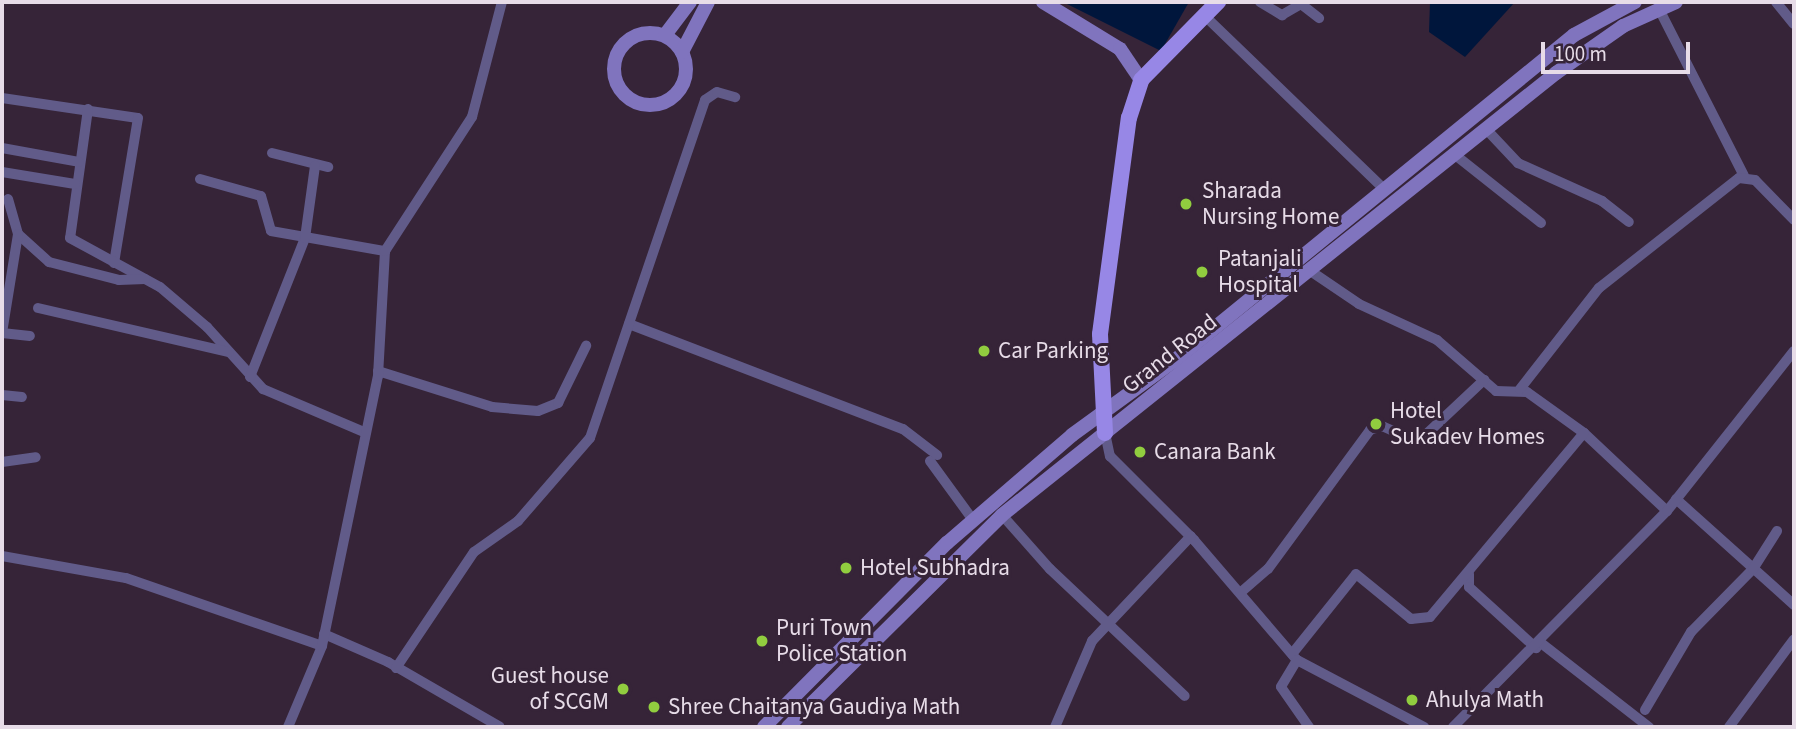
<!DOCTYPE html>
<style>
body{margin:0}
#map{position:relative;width:1796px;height:729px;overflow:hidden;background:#362438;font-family:"Source Sans 3",sans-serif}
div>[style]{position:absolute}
.water>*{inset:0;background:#00163c}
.street>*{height:10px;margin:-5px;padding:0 5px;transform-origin:5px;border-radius:5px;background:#615b89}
.secondary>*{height:14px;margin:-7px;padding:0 7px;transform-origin:7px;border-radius:7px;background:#8074be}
.secondary>.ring{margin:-7px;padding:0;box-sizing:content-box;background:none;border:14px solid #8074be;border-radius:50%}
.primary>*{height:16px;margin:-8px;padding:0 8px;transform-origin:8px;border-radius:8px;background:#9787e6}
.dots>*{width:19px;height:19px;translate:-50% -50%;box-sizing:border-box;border:4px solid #362438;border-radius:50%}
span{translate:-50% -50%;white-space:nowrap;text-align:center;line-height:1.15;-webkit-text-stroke:6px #362438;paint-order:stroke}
.poi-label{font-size:23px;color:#e7dce8}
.left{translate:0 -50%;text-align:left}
.right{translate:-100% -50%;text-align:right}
.street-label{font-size:23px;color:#e7dce8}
.frame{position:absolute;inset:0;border:4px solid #e7dce8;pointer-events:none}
.scale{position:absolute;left:1541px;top:42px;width:149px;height:32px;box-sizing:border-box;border:4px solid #e7dce8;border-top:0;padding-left:9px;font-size:21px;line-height:24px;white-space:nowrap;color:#e7dce8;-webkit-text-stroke:5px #362438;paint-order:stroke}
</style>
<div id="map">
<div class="water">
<i style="clip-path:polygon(1063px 2px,1189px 2px,1161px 51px)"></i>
<i style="clip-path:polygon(1430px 2px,1515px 2px,1465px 57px,1429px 32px)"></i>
</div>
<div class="street">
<i style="left:1260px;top:2px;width:26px;rotate:31deg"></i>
<i style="left:1282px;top:15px;width:22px;rotate:-30deg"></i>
<i style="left:1301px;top:4px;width:23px;rotate:38deg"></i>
<i style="left:1776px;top:2px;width:28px;rotate:51deg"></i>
<i style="left:1659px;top:9px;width:187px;rotate:63deg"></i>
<i style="left:1208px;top:19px;width:246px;rotate:44deg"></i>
<i style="left:2px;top:98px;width:137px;rotate:8.4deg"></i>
<i style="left:138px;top:118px;width:147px;rotate:99.4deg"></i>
<i style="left:88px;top:109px;width:130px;rotate:97.9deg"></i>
<i style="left:70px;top:238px;width:102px;rotate:28.6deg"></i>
<i style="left:160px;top:287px;width:62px;rotate:40.4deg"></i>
<i style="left:207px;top:327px;width:84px;rotate:47.9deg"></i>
<i style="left:263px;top:389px;width:110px;rotate:23.1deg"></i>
<i style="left:1486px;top:129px;width:47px;rotate:46.7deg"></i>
<i style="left:1518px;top:163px;width:92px;rotate:24.3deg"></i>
<i style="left:1602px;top:201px;width:34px;rotate:38deg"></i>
<i style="left:2px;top:148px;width:78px;rotate:10.3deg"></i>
<i style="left:272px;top:153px;width:58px;rotate:14deg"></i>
<i style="left:1454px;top:154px;width:111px;rotate:38.4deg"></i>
<i style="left:2px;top:172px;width:74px;rotate:9.3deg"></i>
<i style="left:200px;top:179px;width:63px;rotate:15.6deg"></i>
<i style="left:261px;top:196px;width:36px;rotate:74deg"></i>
<i style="left:271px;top:231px;width:116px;rotate:10deg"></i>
<i style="left:8px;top:199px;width:36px;rotate:74deg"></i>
<i style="left:18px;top:234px;width:42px;rotate:42.1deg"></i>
<i style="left:49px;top:262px;width:72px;rotate:14.4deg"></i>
<i style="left:119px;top:280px;width:26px;rotate:-2deg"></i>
<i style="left:1309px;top:270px;width:60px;rotate:34.2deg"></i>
<i style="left:1359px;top:304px;width:86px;rotate:24.8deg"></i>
<i style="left:1437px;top:340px;width:78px;rotate:40.8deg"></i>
<i style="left:1496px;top:391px;width:31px;rotate:2deg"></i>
<i style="left:1527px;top:392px;width:70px;rotate:35.7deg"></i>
<i style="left:1584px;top:433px;width:114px;rotate:43.2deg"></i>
<i style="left:38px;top:308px;width:196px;rotate:13deg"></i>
<i style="left:629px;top:324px;width:293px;rotate:21deg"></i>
<i style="left:903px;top:429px;width:43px;rotate:37.4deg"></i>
<i style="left:2px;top:333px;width:100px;rotate:-80.8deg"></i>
<i style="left:2px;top:333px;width:28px;rotate:6deg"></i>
<i style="left:378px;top:371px;width:120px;rotate:17.5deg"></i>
<i style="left:492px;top:407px;width:46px;rotate:5deg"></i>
<i style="left:538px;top:411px;width:22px;rotate:-22deg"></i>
<i style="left:558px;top:403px;width:64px;rotate:-63.8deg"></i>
<i style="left:250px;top:377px;width:149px;rotate:-68.4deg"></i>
<i style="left:305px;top:238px;width:73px;rotate:-82.1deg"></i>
<i style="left:1520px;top:389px;width:128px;rotate:-52deg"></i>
<i style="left:1599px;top:288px;width:178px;rotate:-38.2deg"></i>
<i style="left:1739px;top:178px;width:16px;rotate:7deg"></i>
<i style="left:1755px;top:180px;width:56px;rotate:45.7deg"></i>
<i style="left:2px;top:395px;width:20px;rotate:6deg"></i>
<i style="left:1105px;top:433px;width:24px;rotate:78deg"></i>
<i style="left:1110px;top:456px;width:119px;rotate:45deg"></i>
<i style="left:1194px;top:540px;width:158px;rotate:49.4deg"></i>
<i style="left:1297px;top:660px;width:144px;rotate:27.8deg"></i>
<i style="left:930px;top:461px;width:73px;rotate:53.9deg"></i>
<i style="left:2px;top:462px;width:34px;rotate:-8deg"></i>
<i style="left:1676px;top:499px;width:159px;rotate:41.9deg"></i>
<i style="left:1002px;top:515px;width:72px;rotate:48.4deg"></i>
<i style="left:1050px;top:569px;width:185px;rotate:43.3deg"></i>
<i style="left:2px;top:556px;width:126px;rotate:10.1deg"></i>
<i style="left:126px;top:578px;width:207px;rotate:19.1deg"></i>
<i style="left:1469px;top:574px;width:13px;rotate:90deg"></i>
<i style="left:1469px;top:587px;width:91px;rotate:42.3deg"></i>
<i style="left:1240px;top:593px;width:37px;rotate:-41deg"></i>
<i style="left:1268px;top:569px;width:172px;rotate:-53.7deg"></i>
<i style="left:1370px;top:430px;width:13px;rotate:-18deg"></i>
<i style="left:1382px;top:426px;width:39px;rotate:24deg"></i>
<i style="left:1418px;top:442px;width:91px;rotate:-43.2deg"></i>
<i style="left:324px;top:634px;width:70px;rotate:23.6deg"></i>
<i style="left:388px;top:662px;width:129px;rotate:30.1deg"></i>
<i style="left:1541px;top:643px;width:137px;rotate:37.9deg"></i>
<i style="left:1292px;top:654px;width:102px;rotate:-51.3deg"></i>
<i style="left:1356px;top:574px;width:71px;rotate:39.3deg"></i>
<i style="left:1411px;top:619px;width:19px;rotate:-6deg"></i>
<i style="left:1430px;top:617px;width:240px;rotate:-50.1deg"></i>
<i style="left:1297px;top:660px;width:31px;rotate:121deg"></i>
<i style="left:1281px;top:687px;width:49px;rotate:55deg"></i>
<i style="left:396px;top:668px;width:140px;rotate:-56.1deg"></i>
<i style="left:474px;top:552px;width:54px;rotate:-35.2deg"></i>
<i style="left:518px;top:521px;width:110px;rotate:-49.1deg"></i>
<i style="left:590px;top:438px;width:357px;rotate:-71.2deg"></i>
<i style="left:705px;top:100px;width:14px;rotate:-34deg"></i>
<i style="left:717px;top:92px;width:19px;rotate:16deg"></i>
<i style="left:1645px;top:710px;width:91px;rotate:-59.5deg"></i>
<i style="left:1691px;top:632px;width:88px;rotate:-45.5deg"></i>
<i style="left:1753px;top:569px;width:45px;rotate:-57.7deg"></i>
<i style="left:288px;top:727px;width:88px;rotate:-67.2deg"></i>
<i style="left:322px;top:646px;width:276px;rotate:-78.3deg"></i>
<i style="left:378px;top:376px;width:125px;rotate:-86.8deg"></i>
<i style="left:385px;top:251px;width:160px;rotate:-57deg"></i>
<i style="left:472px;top:117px;width:119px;rotate:-75.4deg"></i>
<i style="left:1055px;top:727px;width:94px;rotate:-66.7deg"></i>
<i style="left:1092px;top:641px;width:144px;rotate:-46.7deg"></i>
<i style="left:1453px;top:727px;width:304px;rotate:-45.3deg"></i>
<i style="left:1667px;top:511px;width:204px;rotate:-51.6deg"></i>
<i style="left:1729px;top:727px;width:109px;rotate:-53.5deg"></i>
</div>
<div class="secondary">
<i style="left:1043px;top:2px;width:90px;rotate:31.4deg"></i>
<i style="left:1120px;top:49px;width:37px;rotate:56deg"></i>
<i class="ring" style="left:614px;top:33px;width:58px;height:58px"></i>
<i style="left:665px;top:35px;width:41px;rotate:-52.9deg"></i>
<i style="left:682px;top:52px;width:56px;rotate:-62.5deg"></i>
<i style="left:764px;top:727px;width:260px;rotate:-45.2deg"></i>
<i style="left:947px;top:543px;width:165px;rotate:-40.8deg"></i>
<i style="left:1072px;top:435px;width:126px;rotate:-36deg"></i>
<i style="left:1174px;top:361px;width:516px;rotate:-39.18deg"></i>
<i style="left:1574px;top:35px;width:69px;rotate:-28.4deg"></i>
<i style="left:788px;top:727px;width:301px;rotate:-44.7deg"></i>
<i style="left:1002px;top:515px;width:709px;rotate:-38.58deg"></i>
<i style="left:1556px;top:73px;width:82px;rotate:-35deg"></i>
<i style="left:1623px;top:26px;width:58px;rotate:-24.4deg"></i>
</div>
<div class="primary">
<i style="left:1105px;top:433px;width:99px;rotate:-92.9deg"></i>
<i style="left:1100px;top:334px;width:218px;rotate:-82.4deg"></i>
<i style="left:1129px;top:118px;width:40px;rotate:-72deg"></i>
<i style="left:1141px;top:80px;width:110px;rotate:-45.4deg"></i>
</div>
<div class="dots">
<i style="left:1186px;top:204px;background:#91cd3f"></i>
<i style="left:1202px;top:272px;background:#91cd3f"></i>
<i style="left:984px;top:351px;background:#91cd3f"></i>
<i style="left:1376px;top:424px;background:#91cd3f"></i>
<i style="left:1140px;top:452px;background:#91cd3f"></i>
<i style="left:846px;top:568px;background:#91cd3f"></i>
<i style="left:762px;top:641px;background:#91cd3f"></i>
<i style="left:623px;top:689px;background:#91cd3f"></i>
<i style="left:1412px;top:700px;background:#91cd3f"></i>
<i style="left:654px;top:707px;background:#91cd3f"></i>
</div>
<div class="poi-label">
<span class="left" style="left:1202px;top:204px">Sharada<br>Nursing Home</span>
<span class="left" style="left:1218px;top:272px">Patanjali<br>Hospital</span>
<span class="left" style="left:998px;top:351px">Car Parking</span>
<span class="left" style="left:1390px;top:424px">Hotel<br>Sukadev Homes</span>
<span class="left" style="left:1154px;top:452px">Canara Bank</span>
<span class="left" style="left:860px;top:568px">Hotel Subhadra</span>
<span class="left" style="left:776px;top:641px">Puri Town<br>Police Station</span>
<span class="right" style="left:609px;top:689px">Guest house<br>of SCGM</span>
<span class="left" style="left:1426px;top:700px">Ahulya Math</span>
<span class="left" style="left:668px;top:707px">Shree Chaitanya Gaudiya Math</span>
</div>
<div class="street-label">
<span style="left:1170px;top:354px;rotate:-38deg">Grand Road</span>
</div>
<div class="frame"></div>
<div class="scale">100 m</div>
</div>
